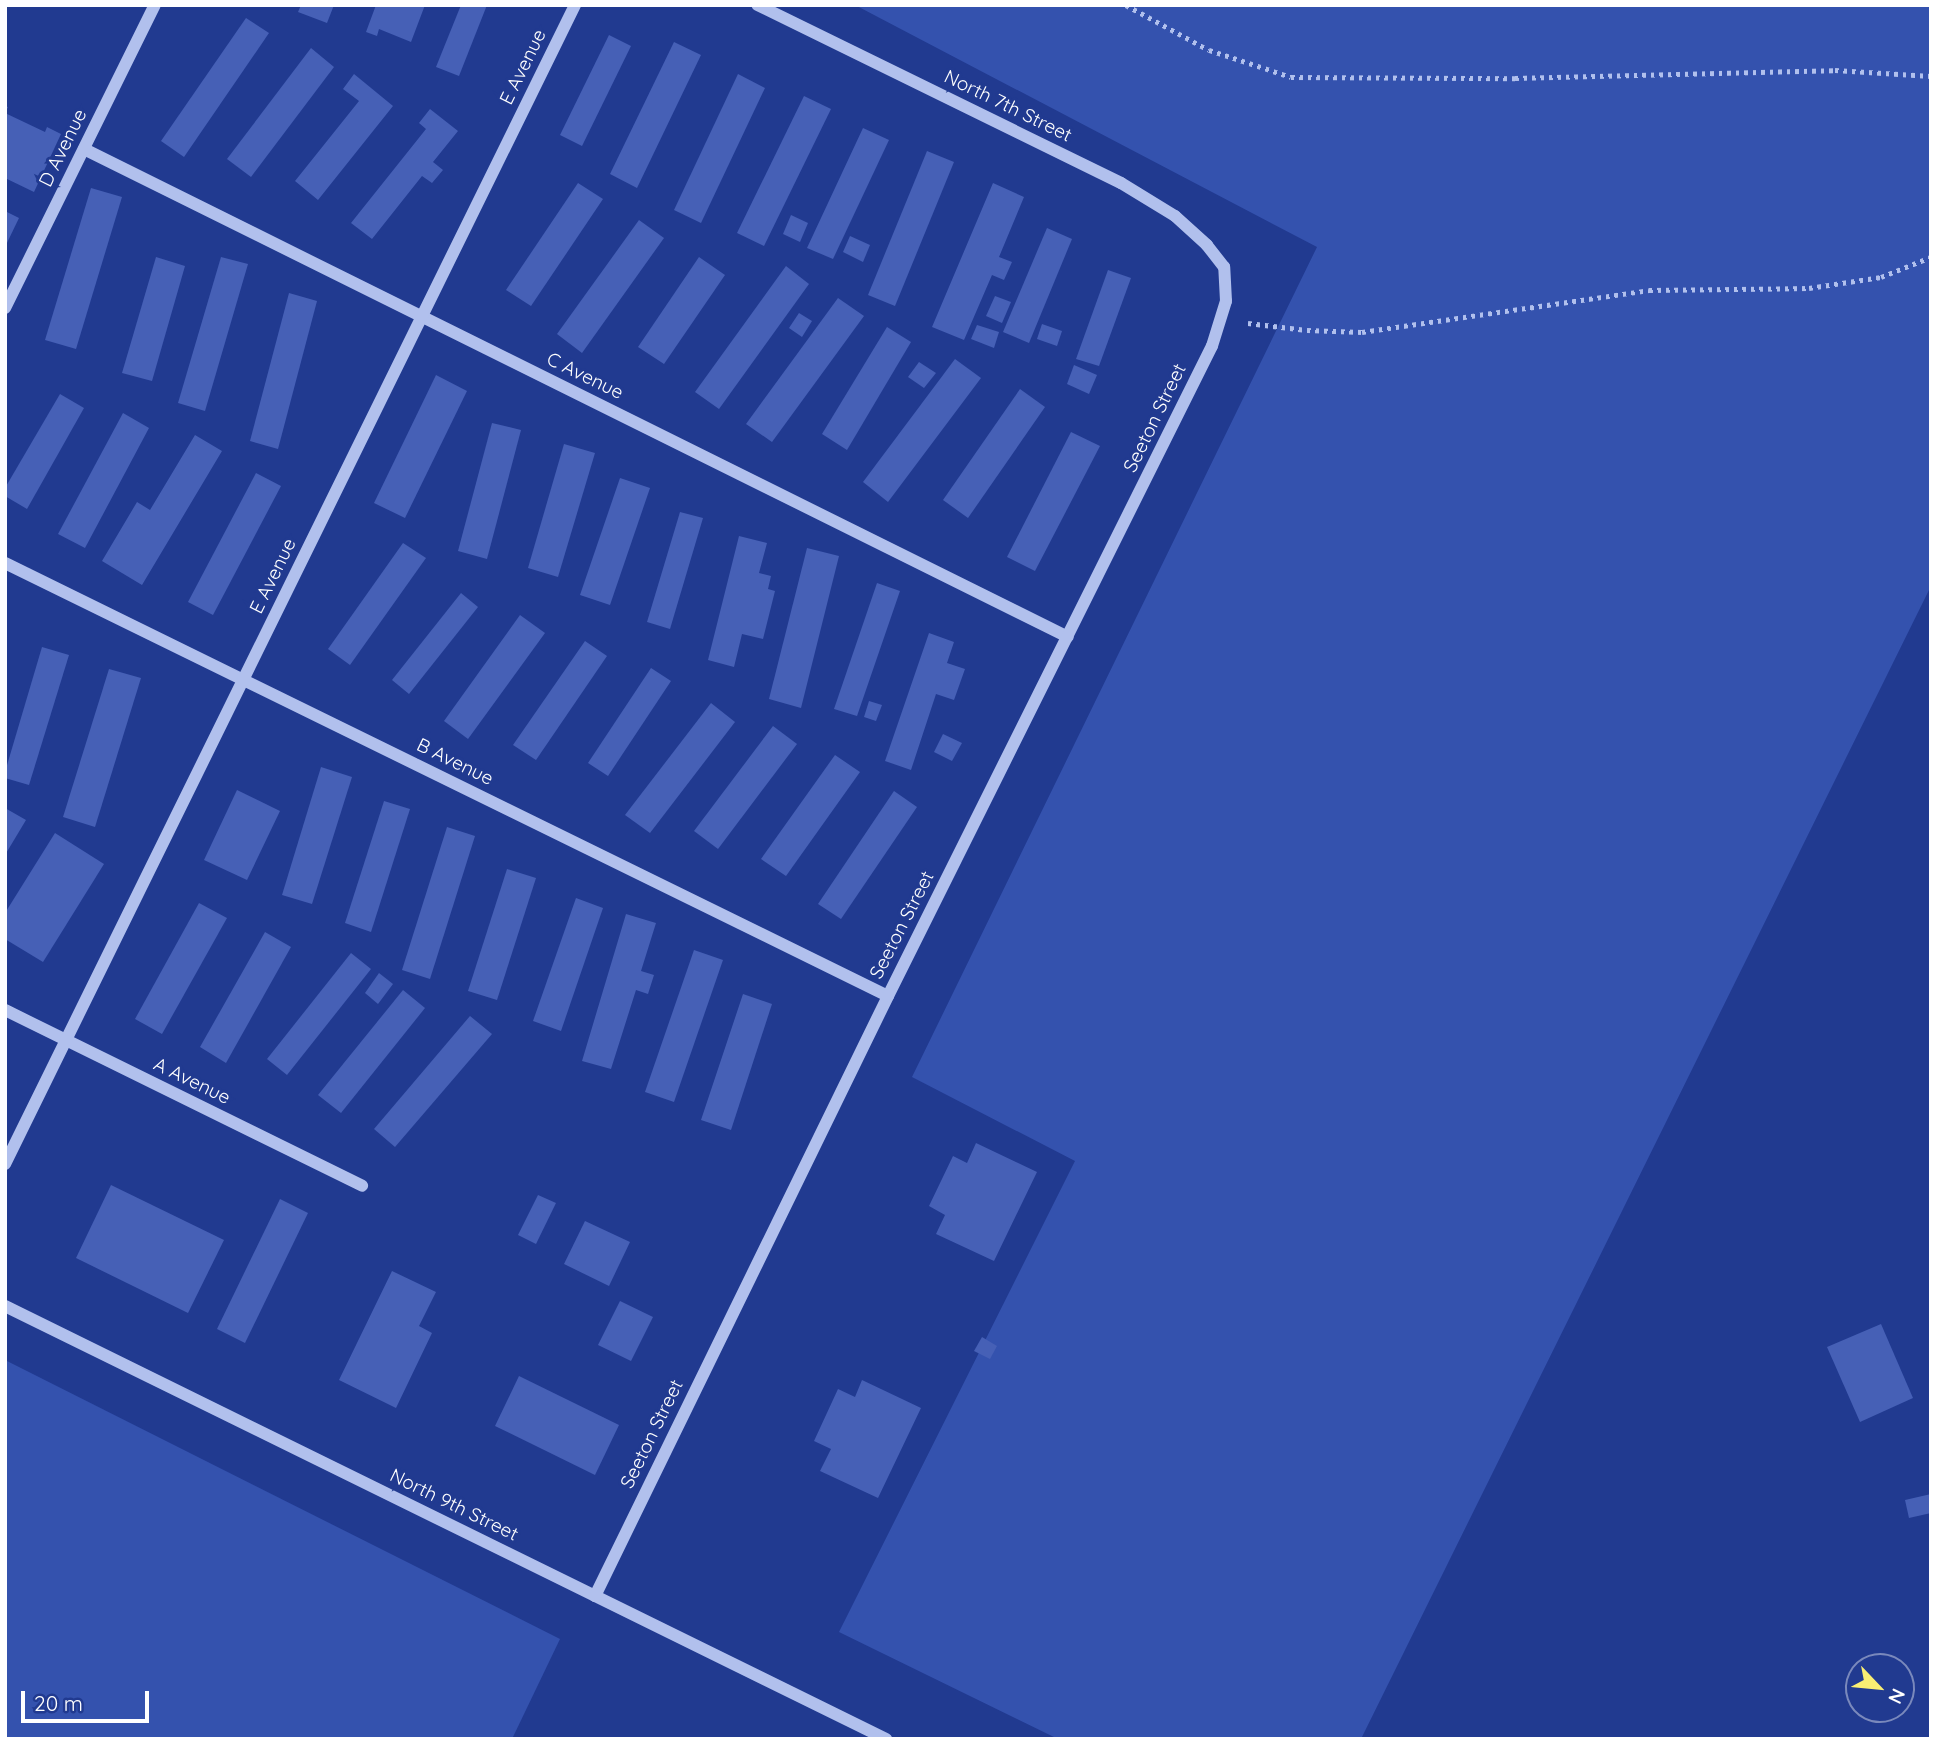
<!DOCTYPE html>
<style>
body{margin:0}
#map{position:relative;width:1936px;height:1744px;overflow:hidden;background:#213a90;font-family:Quicksand,sans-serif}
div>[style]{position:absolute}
.green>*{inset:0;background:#3452ae}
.building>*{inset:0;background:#4660b6}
.path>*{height:4.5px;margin-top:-2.25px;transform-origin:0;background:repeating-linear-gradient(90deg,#b1c0ed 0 3.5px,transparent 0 8.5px)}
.minor>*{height:12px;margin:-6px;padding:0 6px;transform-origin:6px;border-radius:6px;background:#b1c0ed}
span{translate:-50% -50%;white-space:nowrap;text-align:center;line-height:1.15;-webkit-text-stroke:6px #213a90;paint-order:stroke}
.street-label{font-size:19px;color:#fff}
.frame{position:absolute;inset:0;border:7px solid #fff;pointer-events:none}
.north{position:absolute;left:1845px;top:1653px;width:70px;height:70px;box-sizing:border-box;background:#213a90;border:2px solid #7a89bc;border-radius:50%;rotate:116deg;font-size:19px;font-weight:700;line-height:28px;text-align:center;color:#fff}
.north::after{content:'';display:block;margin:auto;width:24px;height:32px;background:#f9ee73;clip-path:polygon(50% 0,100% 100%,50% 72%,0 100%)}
.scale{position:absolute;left:21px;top:1691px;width:128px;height:32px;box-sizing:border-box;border:4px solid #fff;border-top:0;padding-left:9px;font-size:21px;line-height:24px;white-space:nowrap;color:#fff;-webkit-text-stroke:5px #213a90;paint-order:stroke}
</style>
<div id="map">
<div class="green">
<i style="clip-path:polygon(855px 5px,1931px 5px,1931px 586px,1361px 1739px,1058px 1739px,839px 1632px,1075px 1161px,912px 1077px,1317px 247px)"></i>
<i style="clip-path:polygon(5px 1360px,560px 1639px,512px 1739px,5px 1739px)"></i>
</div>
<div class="building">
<i style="clip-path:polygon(301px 5px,334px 5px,327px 23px,298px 12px)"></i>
<i style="clip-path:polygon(376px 5px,425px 5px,411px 42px,379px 29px,377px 36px,366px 32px)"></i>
<i style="clip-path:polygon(461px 5px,487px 5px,459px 76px,436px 67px)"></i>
<i style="clip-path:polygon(246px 18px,269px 33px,184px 157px,161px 141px)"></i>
<i style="clip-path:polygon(609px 35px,631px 46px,582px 146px,560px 135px)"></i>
<i style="clip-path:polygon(674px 42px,701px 55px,637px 188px,610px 174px)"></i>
<i style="clip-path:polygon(311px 48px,334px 67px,251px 177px,227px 159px)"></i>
<i style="clip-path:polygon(354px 74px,393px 106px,318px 200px,295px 181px,359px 101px,343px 89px)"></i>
<i style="clip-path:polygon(738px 74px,765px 88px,701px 223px,674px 210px)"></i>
<i style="clip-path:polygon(804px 96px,831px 109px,764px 246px,737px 233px)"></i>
<i style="clip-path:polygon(5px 106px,8px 107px,5px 113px,45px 132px,47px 127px,61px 134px,34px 192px,5px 178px)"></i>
<i style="clip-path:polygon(430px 109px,458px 131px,433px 162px,443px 170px,432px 183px,422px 176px,372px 239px,351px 223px,426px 129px,419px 123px)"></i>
<i style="clip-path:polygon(863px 128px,889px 140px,833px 259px,807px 248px)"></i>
<i style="clip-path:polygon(927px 151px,954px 162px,895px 306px,868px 295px)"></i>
<i style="clip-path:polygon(578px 183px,603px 199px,531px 306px,506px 290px)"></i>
<i style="clip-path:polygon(993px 183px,1024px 197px,999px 257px,1012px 262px,1004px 280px,992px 275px,964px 340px,932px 327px)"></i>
<i style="clip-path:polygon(91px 188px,122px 197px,76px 349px,45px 340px)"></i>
<i style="clip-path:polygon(5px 211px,19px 218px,5px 247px)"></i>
<i style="clip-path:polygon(791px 215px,808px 223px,800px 242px,783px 234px)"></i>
<i style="clip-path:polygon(639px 220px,664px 238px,582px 353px,557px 334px)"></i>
<i style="clip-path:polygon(1047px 228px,1072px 239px,1029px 343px,1003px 332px)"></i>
<i style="clip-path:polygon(850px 236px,870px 245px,863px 262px,843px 252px)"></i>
<i style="clip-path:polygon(156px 257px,185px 266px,152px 381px,122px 373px)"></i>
<i style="clip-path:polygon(221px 257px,248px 264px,205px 411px,178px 403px)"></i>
<i style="clip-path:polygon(699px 257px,725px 275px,664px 364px,638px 347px)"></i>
<i style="clip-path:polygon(786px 266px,809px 284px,719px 409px,695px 392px)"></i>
<i style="clip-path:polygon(1108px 270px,1131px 278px,1099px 366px,1076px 359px)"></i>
<i style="clip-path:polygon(289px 293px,317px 301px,278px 449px,250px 441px)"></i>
<i style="clip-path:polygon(995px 296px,1011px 302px,1002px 323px,986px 316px)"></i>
<i style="clip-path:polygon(838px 298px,864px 316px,772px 442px,746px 424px)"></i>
<i style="clip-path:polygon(799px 313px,812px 321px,802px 337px,789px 328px)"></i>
<i style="clip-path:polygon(1042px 324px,1062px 331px,1057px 346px,1037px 339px)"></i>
<i style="clip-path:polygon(977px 325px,999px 332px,994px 348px,971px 339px)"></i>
<i style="clip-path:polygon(887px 327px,911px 342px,847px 450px,822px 434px)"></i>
<i style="clip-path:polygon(955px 359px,981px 378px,888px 502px,863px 482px)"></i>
<i style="clip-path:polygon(919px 362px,936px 373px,924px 388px,908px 377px)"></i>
<i style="clip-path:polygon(1074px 365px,1097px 375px,1089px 394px,1067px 384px)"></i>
<i style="clip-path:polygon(436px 375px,467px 391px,405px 518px,374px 503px)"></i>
<i style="clip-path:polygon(1020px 389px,1045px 407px,968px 518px,943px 500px)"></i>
<i style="clip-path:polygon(60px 394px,84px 408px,27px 509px,5px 496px,5px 488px)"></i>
<i style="clip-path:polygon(123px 413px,149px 428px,85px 548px,58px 534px)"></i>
<i style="clip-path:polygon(492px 423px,521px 430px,487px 559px,458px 551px)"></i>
<i style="clip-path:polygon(1071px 432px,1100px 446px,1035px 571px,1007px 557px)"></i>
<i style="clip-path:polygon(195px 435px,222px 451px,142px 585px,102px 561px,137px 502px,150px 510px)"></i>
<i style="clip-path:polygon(564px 444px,595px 453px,558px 577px,528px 568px)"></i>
<i style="clip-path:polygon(256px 473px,281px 486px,213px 615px,188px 602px)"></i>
<i style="clip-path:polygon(620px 478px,650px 488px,610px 605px,580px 595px)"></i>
<i style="clip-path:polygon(680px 512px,703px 518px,670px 629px,647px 622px)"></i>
<i style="clip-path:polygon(739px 536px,767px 543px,759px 573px,771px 576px,768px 589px,775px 591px,763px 639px,742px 634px,734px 667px,708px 660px)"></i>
<i style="clip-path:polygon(403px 543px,426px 558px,350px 665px,328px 649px)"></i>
<i style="clip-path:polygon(807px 548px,839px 556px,801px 708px,769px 699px)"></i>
<i style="clip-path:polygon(877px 583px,900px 591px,857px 716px,834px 709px)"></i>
<i style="clip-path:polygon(461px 593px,478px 607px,409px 694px,392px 680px)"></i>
<i style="clip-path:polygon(520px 615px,545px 633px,468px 739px,444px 721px)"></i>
<i style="clip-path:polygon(929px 633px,954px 642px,947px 663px,965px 669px,954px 700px,936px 694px,911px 770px,885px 761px)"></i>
<i style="clip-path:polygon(585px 641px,607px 656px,536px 760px,513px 745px)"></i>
<i style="clip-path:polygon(42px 647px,69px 655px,29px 785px,5px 778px,5px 772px)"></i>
<i style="clip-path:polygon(651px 668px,671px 681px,608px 776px,588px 763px)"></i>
<i style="clip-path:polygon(109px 669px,141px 678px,95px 827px,63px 817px)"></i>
<i style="clip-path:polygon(869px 701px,882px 705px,876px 721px,864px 717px)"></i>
<i style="clip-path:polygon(711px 703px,735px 722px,650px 833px,625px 815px)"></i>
<i style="clip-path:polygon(773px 726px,797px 744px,718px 849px,694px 831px)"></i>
<i style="clip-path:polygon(943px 734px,962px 743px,952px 761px,934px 752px)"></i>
<i style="clip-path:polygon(835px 755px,860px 772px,786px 876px,761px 859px)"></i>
<i style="clip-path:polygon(321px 767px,352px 777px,312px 904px,282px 895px)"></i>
<i style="clip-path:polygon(237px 790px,280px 811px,247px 880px,204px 860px)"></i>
<i style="clip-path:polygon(894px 791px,917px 807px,841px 919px,818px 904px)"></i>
<i style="clip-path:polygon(384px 801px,410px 809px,371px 932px,345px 923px)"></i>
<i style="clip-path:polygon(5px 808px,26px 820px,5px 855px)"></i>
<i style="clip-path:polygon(447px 827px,475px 836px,430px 979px,402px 970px)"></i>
<i style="clip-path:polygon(55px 833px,104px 864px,43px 962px,5px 939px,5px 913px)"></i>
<i style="clip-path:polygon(507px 869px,536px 878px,497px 1000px,468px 991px)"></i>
<i style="clip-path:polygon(576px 898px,603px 908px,561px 1031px,533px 1021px)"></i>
<i style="clip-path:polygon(199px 903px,227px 918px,162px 1034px,135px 1019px)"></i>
<i style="clip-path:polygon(626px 914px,656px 923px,641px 971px,654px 975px,648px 994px,636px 990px,611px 1069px,582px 1061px)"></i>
<i style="clip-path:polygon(265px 932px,291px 947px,226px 1063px,200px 1047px)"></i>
<i style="clip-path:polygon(694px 950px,723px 960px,674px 1102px,645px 1092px)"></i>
<i style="clip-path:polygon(351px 953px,371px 969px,287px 1075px,267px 1059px)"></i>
<i style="clip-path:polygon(379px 973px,393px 984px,378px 1004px,365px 993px)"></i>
<i style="clip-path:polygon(403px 990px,425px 1008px,341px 1113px,318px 1095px)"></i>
<i style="clip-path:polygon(743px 994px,772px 1004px,731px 1130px,701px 1120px)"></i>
<i style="clip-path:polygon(470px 1016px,492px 1034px,395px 1147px,374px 1129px)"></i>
<i style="clip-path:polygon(976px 1143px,1037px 1172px,994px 1261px,936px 1234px,945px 1215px,929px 1206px,953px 1156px,967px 1163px)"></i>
<i style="clip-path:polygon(111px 1185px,224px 1240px,188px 1313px,76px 1258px)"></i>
<i style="clip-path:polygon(538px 1195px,556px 1203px,536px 1244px,518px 1235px)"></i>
<i style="clip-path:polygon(280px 1199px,308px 1213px,245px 1343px,217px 1329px)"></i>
<i style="clip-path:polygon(585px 1221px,630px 1242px,609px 1286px,564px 1264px)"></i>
<i style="clip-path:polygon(392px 1271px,436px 1292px,419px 1326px,432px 1333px,396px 1408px,339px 1380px)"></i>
<i style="clip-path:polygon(620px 1301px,653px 1317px,631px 1361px,598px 1345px)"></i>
<i style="clip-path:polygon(1881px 1324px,1913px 1398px,1860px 1422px,1827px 1347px)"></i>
<i style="clip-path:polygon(982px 1337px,997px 1346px,990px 1359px,974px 1351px)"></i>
<i style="clip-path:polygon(519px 1376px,619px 1425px,595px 1475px,495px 1426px)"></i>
<i style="clip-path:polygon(862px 1380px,921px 1408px,878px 1498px,820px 1471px,831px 1449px,814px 1441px,838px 1389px,855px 1397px)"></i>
<i style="clip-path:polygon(1931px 1494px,1931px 1513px,1909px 1518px,1905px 1500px)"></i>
</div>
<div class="path">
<i style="left:1126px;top:5px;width:94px;rotate:28.5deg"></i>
<i style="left:1209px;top:50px;width:86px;rotate:18.2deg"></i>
<i style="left:1291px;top:77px;width:224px;rotate:0.3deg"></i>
<i style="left:1515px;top:78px;width:320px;rotate:-1.4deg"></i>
<i style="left:1835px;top:70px;width:96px;rotate:3.6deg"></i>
<i style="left:1248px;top:323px;width:59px;rotate:6.8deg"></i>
<i style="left:1307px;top:330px;width:55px;rotate:2.1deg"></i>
<i style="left:1362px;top:332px;width:290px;rotate:-8.3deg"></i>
<i style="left:1649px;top:290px;width:160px;rotate:-0.7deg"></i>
<i style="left:1809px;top:288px;width:73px;rotate:-8.7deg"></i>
<i style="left:1881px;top:277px;width:54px;rotate:-21.8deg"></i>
</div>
<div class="minor">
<i style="left:84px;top:149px;width:1098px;rotate:26.38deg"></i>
<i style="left:5px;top:308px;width:338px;rotate:-63.7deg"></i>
<i style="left:5px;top:563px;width:983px;rotate:26.12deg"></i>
<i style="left:5px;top:1010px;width:398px;rotate:26.2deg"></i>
<i style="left:5px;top:1164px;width:1292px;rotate:-63.81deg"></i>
<i style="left:5px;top:1306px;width:982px;rotate:26.17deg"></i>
<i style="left:595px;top:1596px;width:668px;rotate:-63.97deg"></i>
<i style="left:888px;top:996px;width:726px;rotate:-63.51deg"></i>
<i style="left:1212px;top:346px;width:47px;rotate:-72.7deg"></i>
<i style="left:1226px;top:301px;width:34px;rotate:-93deg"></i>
<i style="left:1224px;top:267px;width:28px;rotate:-128deg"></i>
<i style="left:1207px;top:245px;width:43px;rotate:-137.8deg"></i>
<i style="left:1175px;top:216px;width:63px;rotate:-148.6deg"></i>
<i style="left:1121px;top:183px;width:405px;rotate:-153.9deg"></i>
</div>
<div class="street-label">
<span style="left:523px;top:67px;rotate:-64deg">E Avenue</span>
<span style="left:1008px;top:106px;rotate:26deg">North 7th Street</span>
<span style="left:63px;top:148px;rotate:-64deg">D Avenue</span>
<span style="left:585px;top:376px;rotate:26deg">C Avenue</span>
<span style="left:1155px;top:418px;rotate:-64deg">Seeton Street</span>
<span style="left:273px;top:576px;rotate:-64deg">E Avenue</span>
<span style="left:455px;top:762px;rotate:26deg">B Avenue</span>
<span style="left:902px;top:925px;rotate:-63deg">Seeton Street</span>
<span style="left:192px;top:1081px;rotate:26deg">A Avenue</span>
<span style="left:652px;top:1434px;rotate:-64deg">Seeton Street</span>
<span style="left:454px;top:1505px;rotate:26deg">North 9th Street</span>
</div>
<div class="frame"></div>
<div class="north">N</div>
<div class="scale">20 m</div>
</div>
